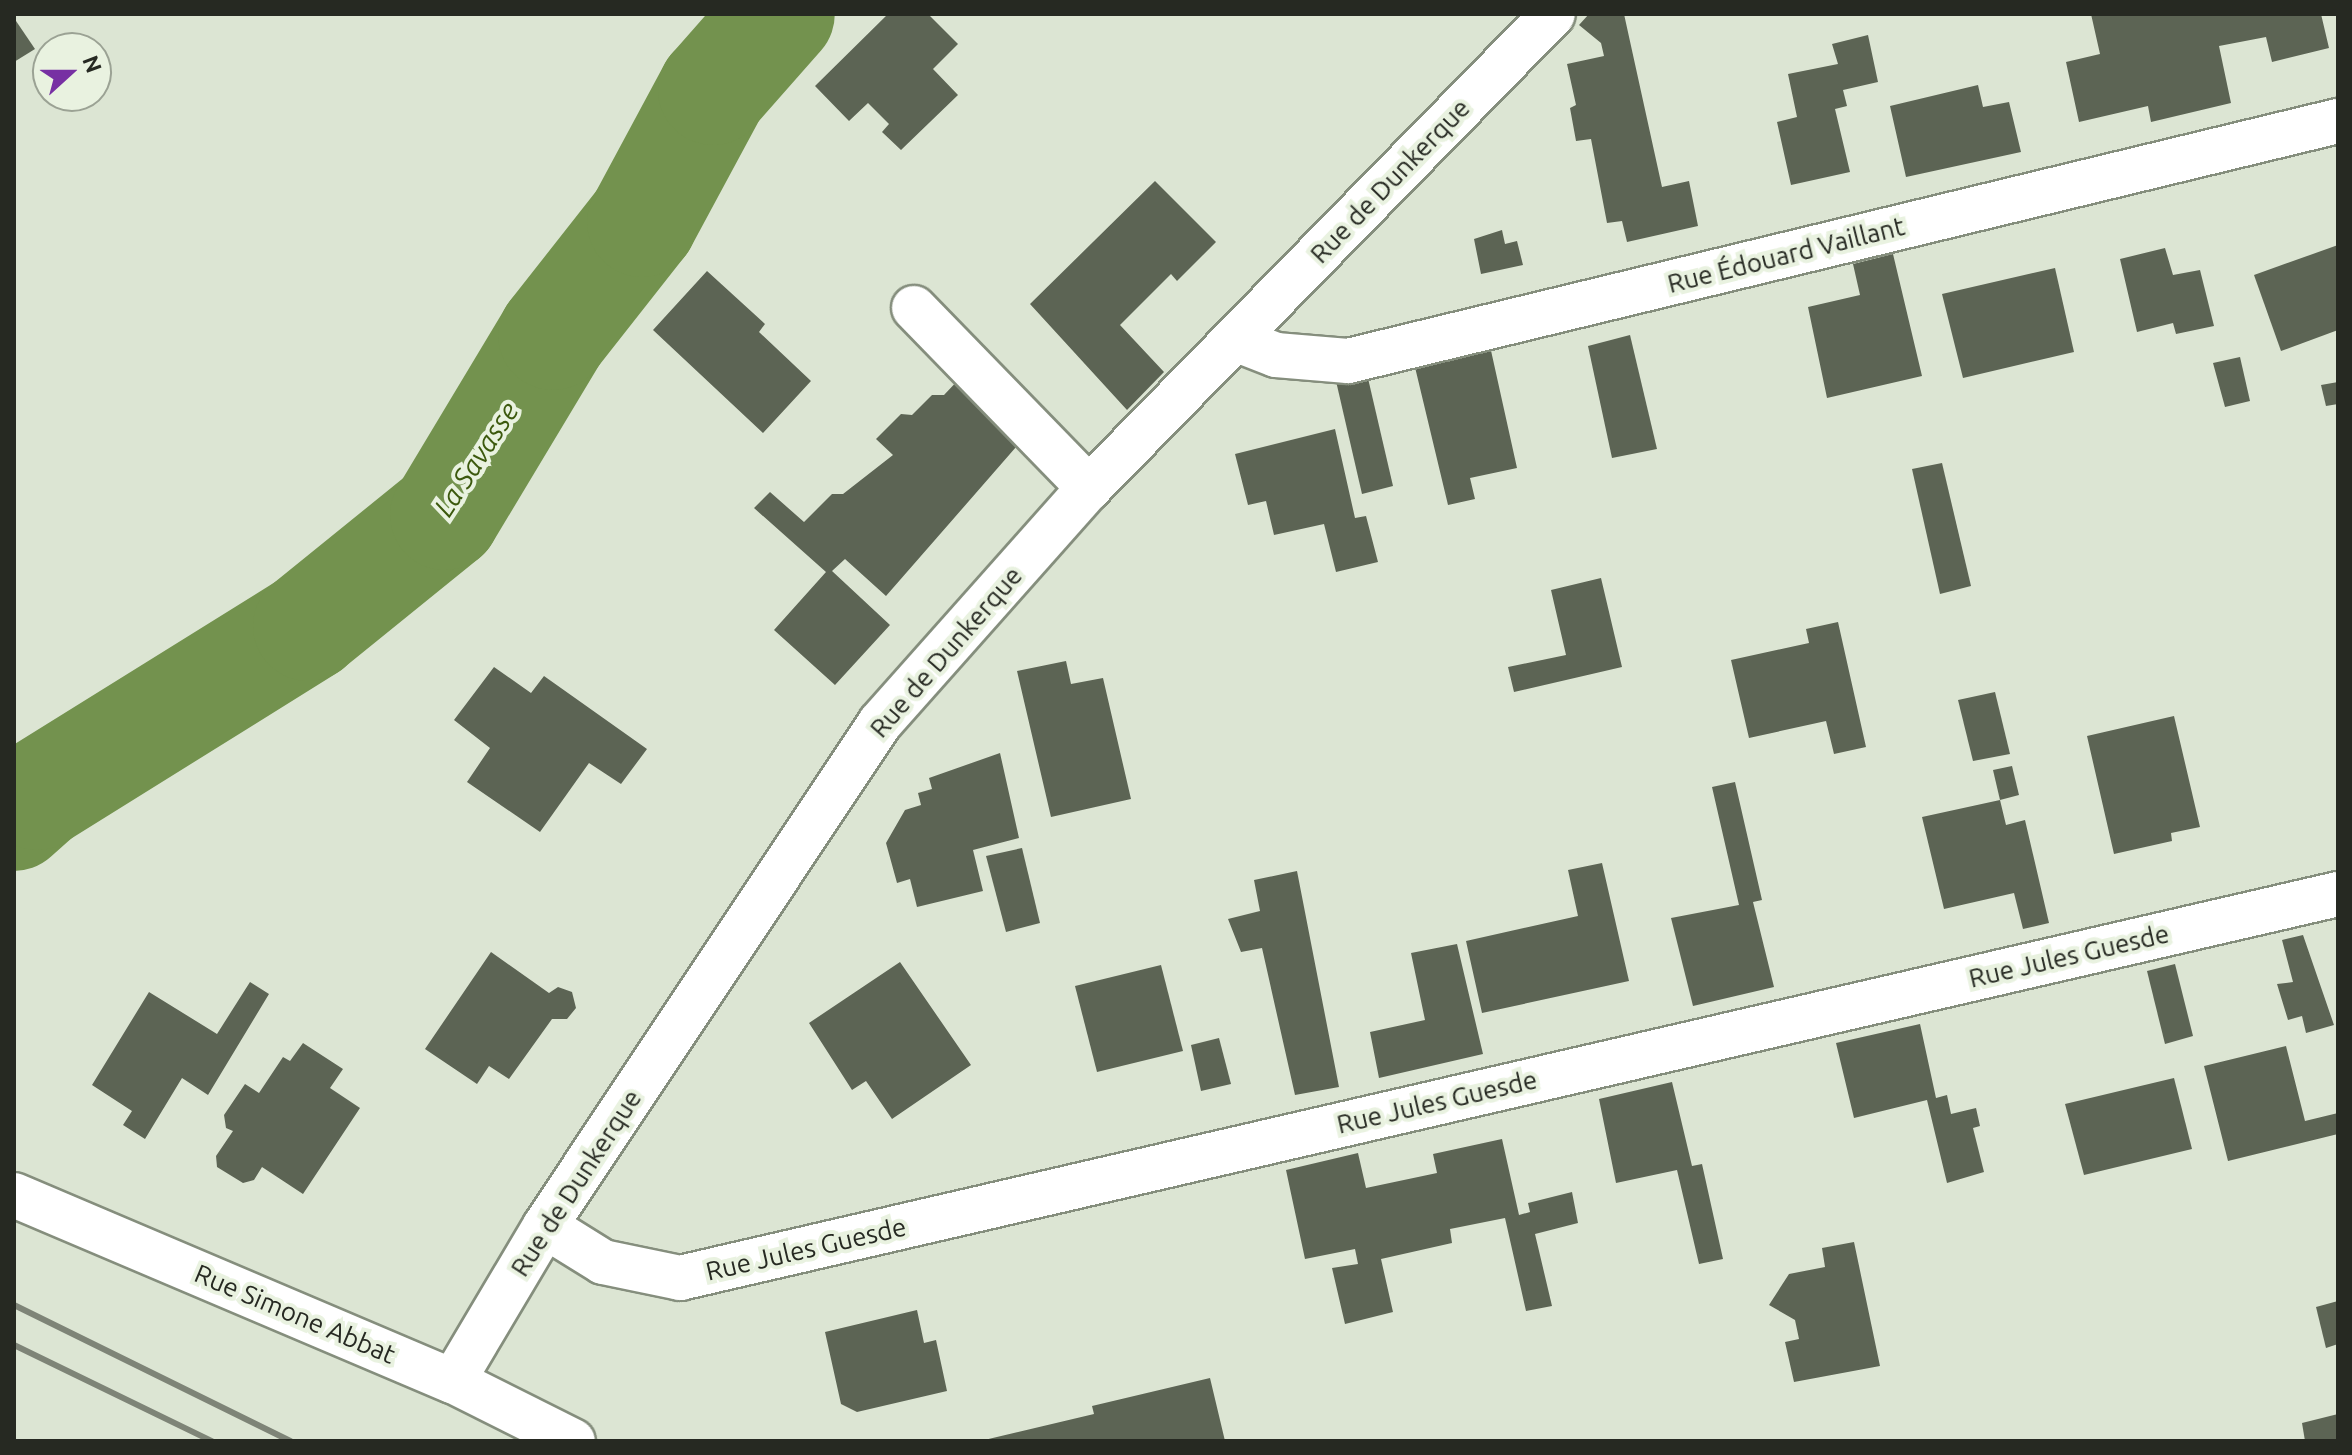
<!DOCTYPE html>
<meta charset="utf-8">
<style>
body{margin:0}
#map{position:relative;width:2352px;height:1455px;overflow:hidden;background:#dce5d3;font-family:Ubuntu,sans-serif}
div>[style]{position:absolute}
.river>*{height:110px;margin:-55px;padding:0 55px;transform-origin:55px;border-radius:55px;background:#73924e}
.building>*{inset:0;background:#5c6454}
.roads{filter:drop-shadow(2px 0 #858e7d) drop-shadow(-2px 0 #858e7d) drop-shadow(0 2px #858e7d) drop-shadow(0 -2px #858e7d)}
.minor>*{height:44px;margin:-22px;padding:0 22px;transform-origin:22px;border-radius:22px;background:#fff}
.major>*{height:44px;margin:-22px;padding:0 22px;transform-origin:22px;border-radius:22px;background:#fff}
.rail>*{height:6px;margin:-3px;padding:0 3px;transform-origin:3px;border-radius:3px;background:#7e8477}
span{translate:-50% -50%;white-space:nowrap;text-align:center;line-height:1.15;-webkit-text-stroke:8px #e9f2e0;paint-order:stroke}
.street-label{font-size:26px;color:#262922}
.water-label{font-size:28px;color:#3c590e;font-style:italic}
.frame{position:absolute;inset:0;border:16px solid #262922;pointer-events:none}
.north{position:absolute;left:32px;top:32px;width:80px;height:80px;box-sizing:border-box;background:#e9f2e0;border:2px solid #9ba294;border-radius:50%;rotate:69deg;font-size:22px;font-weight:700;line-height:32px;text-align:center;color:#262922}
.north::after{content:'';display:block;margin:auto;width:28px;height:36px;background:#7730a3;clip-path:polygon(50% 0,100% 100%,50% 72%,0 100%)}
</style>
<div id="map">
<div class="river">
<i style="left:14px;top:816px;width:31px;rotate:-42deg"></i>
<i style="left:37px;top:795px;width:319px;rotate:-31.9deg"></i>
<i style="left:308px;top:626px;width:176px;rotate:-39deg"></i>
<i style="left:445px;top:515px;width:210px;rotate:-59deg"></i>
<i style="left:553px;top:335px;width:144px;rotate:-51.8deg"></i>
<i style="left:642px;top:222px;width:150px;rotate:-61.7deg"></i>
<i style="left:713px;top:90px;width:101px;rotate:-48.6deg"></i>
</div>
<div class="building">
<i style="clip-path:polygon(888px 14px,928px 14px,958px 44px,933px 69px,958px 95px,901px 150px,882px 132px,889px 124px,868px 103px,849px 121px,815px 86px)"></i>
<i style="clip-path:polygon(1589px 14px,1624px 14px,1662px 187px,1689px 181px,1698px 226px,1627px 242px,1622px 221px,1607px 223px,1591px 139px,1576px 141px,1570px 108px,1576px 105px,1567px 64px,1604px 56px,1601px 43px,1579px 25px)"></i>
<i style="clip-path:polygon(2091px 14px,2321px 14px,2329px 48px,2272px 62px,2266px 37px,2219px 46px,2231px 103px,2151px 122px,2148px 106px,2079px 122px,2066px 62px,2100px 54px)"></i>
<i style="clip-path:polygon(14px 18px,35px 49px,14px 62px)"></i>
<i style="clip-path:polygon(1868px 35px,1878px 82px,1843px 90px,1847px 106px,1835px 109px,1850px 172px,1791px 185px,1777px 122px,1797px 117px,1788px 74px,1838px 64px,1832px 44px)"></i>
<i style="clip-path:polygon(1978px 85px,1983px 107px,2009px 102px,2021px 152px,1906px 177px,1890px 106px)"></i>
<i style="clip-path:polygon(1155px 181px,1216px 242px,1177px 281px,1171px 274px,1120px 325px,1164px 372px,1127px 410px,1030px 304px)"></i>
<i style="clip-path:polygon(1502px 230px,1505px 244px,1517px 241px,1523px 265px,1481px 274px,1474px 239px)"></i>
<i style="clip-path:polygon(2338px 245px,2338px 330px,2281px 351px,2254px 275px)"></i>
<i style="clip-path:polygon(2165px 248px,2173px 275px,2200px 270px,2214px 326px,2176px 334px,2173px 323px,2137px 332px,2120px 259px)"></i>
<i style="clip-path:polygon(1893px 254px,1922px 376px,1827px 398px,1808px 307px,1860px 295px,1853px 264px)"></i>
<i style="clip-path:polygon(2055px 268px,2074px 352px,1963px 378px,1942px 294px)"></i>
<i style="clip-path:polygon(707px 271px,765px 324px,759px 332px,811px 381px,763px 433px,653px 330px)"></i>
<i style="clip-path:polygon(1630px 335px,1657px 449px,1612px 458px,1588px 346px)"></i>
<i style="clip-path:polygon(1490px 346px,1517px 468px,1470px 478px,1475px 499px,1448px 505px,1414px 363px)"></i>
<i style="clip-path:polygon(2240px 357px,2250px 401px,2225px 407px,2213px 363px)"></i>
<i style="clip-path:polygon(1367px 374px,1393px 486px,1362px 494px,1336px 381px)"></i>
<i style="clip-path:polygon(962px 376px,1024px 438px,886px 596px,845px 559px,832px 571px,890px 625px,835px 685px,774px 630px,826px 572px,754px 508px,770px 492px,804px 522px,832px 494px,843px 494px,893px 455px,876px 439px,901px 414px,912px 415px,932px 395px,944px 395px)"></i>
<i style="clip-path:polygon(2338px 382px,2338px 404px,2326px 406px,2321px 385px)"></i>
<i style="clip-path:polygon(1335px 429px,1355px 518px,1366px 516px,1378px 562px,1336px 572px,1324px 524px,1274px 535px,1266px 501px,1248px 505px,1235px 454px)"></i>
<i style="clip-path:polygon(1942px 463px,1971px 586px,1940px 594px,1912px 469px)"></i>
<i style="clip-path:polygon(1601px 578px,1622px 667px,1514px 692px,1508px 667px,1566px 655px,1551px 590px)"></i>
<i style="clip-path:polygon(1838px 622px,1866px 747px,1834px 754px,1826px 721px,1749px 738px,1731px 660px,1809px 643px,1806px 629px)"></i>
<i style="clip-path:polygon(1066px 661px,1071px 684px,1103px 678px,1131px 799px,1051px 817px,1017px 671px)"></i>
<i style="clip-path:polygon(494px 667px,531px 693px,544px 676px,647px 749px,621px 784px,589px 763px,540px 832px,467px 782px,490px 748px,454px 720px)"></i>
<i style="clip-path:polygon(1995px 692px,2010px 754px,1973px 761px,1958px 700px)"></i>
<i style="clip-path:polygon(2174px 716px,2200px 827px,2171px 833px,2172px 841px,2114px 854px,2087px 736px)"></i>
<i style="clip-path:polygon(1000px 753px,1019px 838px,973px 850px,983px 891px,917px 907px,910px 879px,897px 883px,886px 843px,905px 810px,921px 805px,918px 793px,932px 789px,929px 778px)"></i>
<i style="clip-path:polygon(2012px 766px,2019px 795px,2000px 800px,1993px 770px)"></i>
<i style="clip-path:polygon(1735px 782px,1762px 900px,1753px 902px,1774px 987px,1693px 1006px,1671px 918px,1739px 905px,1712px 787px)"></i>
<i style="clip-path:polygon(2000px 800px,2006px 825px,2025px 820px,2049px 923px,2023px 929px,2014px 893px,1944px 909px,1922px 817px)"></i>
<i style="clip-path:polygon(1022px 848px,1040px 923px,1006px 932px,986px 856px)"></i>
<i style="clip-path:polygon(1602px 863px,1629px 981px,1482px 1013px,1466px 941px,1578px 916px,1568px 870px)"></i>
<i style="clip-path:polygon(1297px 871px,1339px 1087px,1295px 1095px,1262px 948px,1241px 952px,1228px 919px,1260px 911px,1254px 880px)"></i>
<i style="clip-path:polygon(2303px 935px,2334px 1025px,2306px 1033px,2302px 1016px,2288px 1020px,2277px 984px,2293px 982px,2282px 940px)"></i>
<i style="clip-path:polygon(1457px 944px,1483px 1054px,1379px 1078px,1370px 1032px,1425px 1020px,1411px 953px)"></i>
<i style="clip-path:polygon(491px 952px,549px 993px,558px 987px,572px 992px,576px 1008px,567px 1019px,552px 1019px,509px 1079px,489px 1066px,477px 1084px,425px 1049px)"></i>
<i style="clip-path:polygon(900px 962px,971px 1065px,892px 1119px,866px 1081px,852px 1090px,809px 1023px)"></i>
<i style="clip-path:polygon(2175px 964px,2193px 1036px,2165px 1044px,2147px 971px)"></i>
<i style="clip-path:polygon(1161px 965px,1183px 1051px,1097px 1072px,1075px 986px)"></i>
<i style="clip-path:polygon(250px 982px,269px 994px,208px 1095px,182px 1078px,145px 1139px,123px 1125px,132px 1111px,92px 1085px,149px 992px,217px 1034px)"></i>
<i style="clip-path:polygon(1920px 1024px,1936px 1098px,1947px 1095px,1951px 1114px,1976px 1108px,1980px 1126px,1973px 1128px,1984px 1172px,1947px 1183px,1927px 1100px,1854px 1118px,1836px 1043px)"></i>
<i style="clip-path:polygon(1219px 1038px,1231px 1084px,1201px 1091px,1191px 1045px)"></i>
<i style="clip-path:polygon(303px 1043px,343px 1069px,330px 1088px,360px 1108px,303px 1194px,262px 1167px,254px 1180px,243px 1183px,217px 1167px,216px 1156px,233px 1131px,226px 1128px,224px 1115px,245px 1084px,259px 1093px,283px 1057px,290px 1061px)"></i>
<i style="clip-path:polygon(2286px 1046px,2305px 1121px,2338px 1113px,2338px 1134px,2228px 1161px,2204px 1066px)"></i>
<i style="clip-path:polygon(2174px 1078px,2192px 1149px,2084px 1175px,2065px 1104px)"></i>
<i style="clip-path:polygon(1672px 1082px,1692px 1166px,1702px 1164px,1723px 1259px,1699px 1264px,1677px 1170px,1616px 1183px,1599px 1099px)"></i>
<i style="clip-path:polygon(1502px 1139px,1519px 1215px,1530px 1212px,1528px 1203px,1572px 1192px,1578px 1223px,1535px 1234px,1552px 1306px,1526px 1311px,1505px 1218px,1450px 1229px,1452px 1243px,1381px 1259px,1393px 1312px,1345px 1324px,1332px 1268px,1358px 1264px,1355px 1249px,1305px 1259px,1286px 1170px,1358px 1153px,1366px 1188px,1437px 1173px,1433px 1154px)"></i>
<i style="clip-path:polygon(1854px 1242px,1880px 1366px,1794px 1382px,1785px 1342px,1799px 1339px,1795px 1320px,1769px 1305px,1789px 1274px,1825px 1267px,1822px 1248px)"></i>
<i style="clip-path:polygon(2338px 1301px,2338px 1344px,2326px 1348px,2316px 1307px)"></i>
<i style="clip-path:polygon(917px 1310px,924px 1343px,936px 1340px,947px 1391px,857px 1412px,841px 1404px,825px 1332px)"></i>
<i style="clip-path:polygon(1210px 1378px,1225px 1441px,980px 1441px,1094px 1414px,1092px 1406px)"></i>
<i style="clip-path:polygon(2338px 1414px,2338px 1441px,2305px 1441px,2302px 1423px)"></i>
</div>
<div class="roads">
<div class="minor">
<i style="left:914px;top:308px;width:251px;rotate:45.8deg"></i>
<i style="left:1235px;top:339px;width:44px;rotate:21.3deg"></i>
<i style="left:1276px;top:355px;width:72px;rotate:4.8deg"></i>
<i style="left:1348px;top:361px;width:1019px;rotate:-13.63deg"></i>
<i style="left:545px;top:1226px;width:68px;rotate:31.8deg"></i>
<i style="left:603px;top:1262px;width:79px;rotate:11.7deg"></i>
<i style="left:680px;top:1278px;width:1702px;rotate:-13.04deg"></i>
<i style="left:453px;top:1381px;width:180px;rotate:-59.3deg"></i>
<i style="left:545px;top:1226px;width:604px;rotate:-56.34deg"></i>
<i style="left:880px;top:723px;width:314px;rotate:-48.4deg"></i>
<i style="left:1089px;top:488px;width:663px;rotate:-45.61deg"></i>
</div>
<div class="major">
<i style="left:14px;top:1195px;width:477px;rotate:23deg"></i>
<i style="left:453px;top:1381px;width:134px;rotate:26.6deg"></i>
</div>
</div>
<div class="rail">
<i style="left:14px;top:1305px;width:308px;rotate:26.2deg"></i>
<i style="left:14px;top:1345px;width:220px;rotate:25.9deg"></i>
</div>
<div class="street-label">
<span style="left:1390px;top:181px;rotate:-46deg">Rue de Dunkerque</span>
<span style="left:1786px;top:255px;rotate:-14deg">Rue Édouard Vaillant</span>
<span style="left:946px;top:652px;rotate:-49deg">Rue de Dunkerque</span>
<span style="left:2069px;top:956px;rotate:-13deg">Rue Jules Guesde</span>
<span style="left:1437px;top:1102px;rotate:-13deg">Rue Jules Guesde</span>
<span style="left:576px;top:1183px;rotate:-57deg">Rue de Dunkerque</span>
<span style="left:806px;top:1249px;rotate:-13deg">Rue Jules Guesde</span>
<span style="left:295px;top:1314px;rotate:23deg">Rue Simone Abbat</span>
</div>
<div class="water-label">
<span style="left:476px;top:459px;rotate:-57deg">La Savasse</span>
</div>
<div class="frame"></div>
<div class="north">N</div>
</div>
